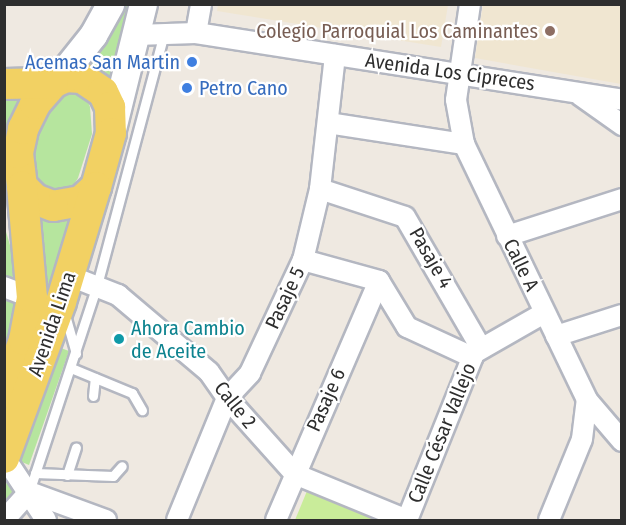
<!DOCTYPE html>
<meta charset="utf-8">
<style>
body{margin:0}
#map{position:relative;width:626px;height:525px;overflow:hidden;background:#efe9e1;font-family:"Fira Sans Condensed",sans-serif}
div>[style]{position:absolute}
.education>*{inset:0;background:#f0e6d1}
.green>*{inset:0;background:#b6e59e}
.pitch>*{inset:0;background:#c9ec9a}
.roads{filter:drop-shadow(2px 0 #b4b7c1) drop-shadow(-2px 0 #b4b7c1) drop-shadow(0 2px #b4b7c1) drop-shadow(0 -2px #b4b7c1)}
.service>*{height:9px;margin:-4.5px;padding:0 4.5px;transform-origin:4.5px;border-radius:4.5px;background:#fff}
.minor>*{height:20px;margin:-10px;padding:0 10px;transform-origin:10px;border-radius:10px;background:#fff}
.secondary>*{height:27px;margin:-13.5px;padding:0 13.5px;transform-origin:13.5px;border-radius:13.5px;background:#fff}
.primary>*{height:30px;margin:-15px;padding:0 15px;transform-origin:15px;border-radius:15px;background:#f2d163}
.dots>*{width:16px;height:16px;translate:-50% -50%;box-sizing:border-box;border:3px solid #fff;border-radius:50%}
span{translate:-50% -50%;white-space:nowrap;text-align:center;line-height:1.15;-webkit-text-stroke:4.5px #fff;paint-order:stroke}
.education-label{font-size:20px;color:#785e54}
.right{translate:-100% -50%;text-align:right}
.shop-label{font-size:20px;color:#366cbe}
.left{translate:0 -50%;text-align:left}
.street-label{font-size:20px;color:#2e2e2e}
.culture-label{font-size:20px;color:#0d838f}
.frame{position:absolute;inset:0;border:6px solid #2e2e2e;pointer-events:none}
</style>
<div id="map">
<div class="education">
<i style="clip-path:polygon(218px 5px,218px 4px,448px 5px,441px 47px,217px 11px)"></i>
<i style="clip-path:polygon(483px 5px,621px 5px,621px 84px,475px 58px)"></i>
</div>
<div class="green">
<i style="clip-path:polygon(119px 5px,131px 5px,113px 88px,79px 63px)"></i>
<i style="clip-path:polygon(24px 88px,5px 151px,5px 90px)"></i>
<i style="clip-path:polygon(67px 91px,86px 97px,90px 107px,92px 134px,78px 178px,71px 189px,59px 194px,40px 186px,32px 147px,40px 116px)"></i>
<i style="clip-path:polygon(76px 212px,30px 351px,33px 218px)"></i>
<i style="clip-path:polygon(4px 225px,19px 275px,5px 279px,4px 279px)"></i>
<i style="clip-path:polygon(5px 299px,19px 304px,5px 343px)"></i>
<i style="clip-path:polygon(58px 347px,69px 351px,29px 465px,17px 460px)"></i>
<i style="clip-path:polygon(10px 472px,21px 487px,5px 507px,5px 488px)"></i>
</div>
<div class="pitch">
<i style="clip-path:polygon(307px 491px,382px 520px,295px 520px)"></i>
</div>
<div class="roads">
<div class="service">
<i style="left:65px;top:315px;width:40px;rotate:74deg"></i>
<i style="left:71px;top:368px;width:66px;rotate:22.3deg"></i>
<i style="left:132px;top:393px;width:20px;rotate:60deg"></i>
<i style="left:93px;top:396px;width:18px;rotate:-84deg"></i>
<i style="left:35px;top:473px;width:78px;rotate:2.2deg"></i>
<i style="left:113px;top:476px;width:13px;rotate:-48deg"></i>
<i style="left:67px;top:475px;width:29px;rotate:-72deg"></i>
<i style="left:29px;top:492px;width:218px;rotate:-71.8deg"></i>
<i style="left:97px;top:285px;width:261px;rotate:-75.1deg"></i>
</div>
<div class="minor">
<i style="left:470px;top:4px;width:97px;rotate:98.3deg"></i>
<i style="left:456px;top:100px;width:45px;rotate:79.7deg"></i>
<i style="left:464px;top:144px;width:284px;rotate:64.3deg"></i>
<i style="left:587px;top:400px;width:54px;rotate:49.5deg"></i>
<i style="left:196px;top:33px;width:29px;rotate:-80deg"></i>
<i style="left:136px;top:35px;width:60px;rotate:-1.9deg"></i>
<i style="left:196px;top:33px;width:431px;rotate:8.9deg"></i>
<i style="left:580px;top:95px;width:52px;rotate:35.5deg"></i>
<i style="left:328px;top:123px;width:138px;rotate:8.8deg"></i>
<i style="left:320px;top:189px;width:89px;rotate:18.2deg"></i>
<i style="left:405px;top:217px;width:151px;rotate:59.9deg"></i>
<i style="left:507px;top:236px;width:121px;rotate:-17.8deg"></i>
<i style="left:303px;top:260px;width:79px;rotate:15.4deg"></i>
<i style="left:379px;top:281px;width:54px;rotate:58.7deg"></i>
<i style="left:407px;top:327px;width:72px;rotate:24.8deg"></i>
<i style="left:70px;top:276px;width:52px;rotate:21.6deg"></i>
<i style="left:118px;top:295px;width:119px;rotate:40.2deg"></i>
<i style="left:209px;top:372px;width:32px;rotate:55deg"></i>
<i style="left:227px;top:398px;width:102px;rotate:48.2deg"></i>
<i style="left:295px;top:474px;width:121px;rotate:22.3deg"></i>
<i style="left:4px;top:287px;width:30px;rotate:21deg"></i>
<i style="left:556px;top:336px;width:69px;rotate:-17.7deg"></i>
<i style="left:5px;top:458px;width:74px;rotate:56.5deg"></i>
<i style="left:29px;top:492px;width:82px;rotate:20deg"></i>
<i style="left:4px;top:520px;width:38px;rotate:-48deg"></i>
<i style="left:177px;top:520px;width:132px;rotate:-67.7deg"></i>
<i style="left:227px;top:398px;width:34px;rotate:-47deg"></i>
<i style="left:250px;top:373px;width:125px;rotate:-64.9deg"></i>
<i style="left:303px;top:260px;width:73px;rotate:-76.5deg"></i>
<i style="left:320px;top:189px;width:135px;rotate:-83.6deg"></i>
<i style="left:276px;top:520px;width:260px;rotate:-66.7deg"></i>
<i style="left:407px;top:520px;width:180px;rotate:-68.1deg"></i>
<i style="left:474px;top:353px;width:81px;rotate:-29.7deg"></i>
<i style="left:549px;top:520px;width:87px;rotate:-67.8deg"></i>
<i style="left:582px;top:439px;width:39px;rotate:-83deg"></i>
</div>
<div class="secondary">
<i style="left:58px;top:79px;width:56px;rotate:-51.5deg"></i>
<i style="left:93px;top:35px;width:35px;rotate:-61deg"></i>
<i style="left:112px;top:129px;width:129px;rotate:-76.1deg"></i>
</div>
<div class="primary">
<i style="left:66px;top:77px;width:16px;rotate:4deg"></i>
<i style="left:82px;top:78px;width:25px;rotate:34deg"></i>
<i style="left:103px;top:92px;width:17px;rotate:65deg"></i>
<i style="left:110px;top:107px;width:26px;rotate:88deg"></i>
<i style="left:111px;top:133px;width:56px;rotate:105.5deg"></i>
<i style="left:96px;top:187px;width:21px;rotate:137deg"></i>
<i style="left:81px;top:201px;width:28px;rotate:170deg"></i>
<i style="left:53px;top:206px;width:19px;rotate:-159deg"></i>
<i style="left:35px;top:199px;width:18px;rotate:-135deg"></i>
<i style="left:22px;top:186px;width:33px;rotate:-97deg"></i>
<i style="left:18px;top:153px;width:25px;rotate:-78deg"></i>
<i style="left:23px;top:129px;width:28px;rotate:-64deg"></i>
<i style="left:35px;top:104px;width:28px;rotate:-49deg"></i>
<i style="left:53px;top:83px;width:14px;rotate:-25deg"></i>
<i style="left:4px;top:84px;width:49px;rotate:-1.2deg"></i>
<i style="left:4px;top:393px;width:57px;rotate:-69.3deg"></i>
<i style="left:24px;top:340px;width:43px;rotate:-79.2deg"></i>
<i style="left:32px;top:298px;width:112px;rotate:-95.1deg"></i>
<i style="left:4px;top:458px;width:166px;rotate:-69.9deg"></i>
<i style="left:61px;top:302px;width:120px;rotate:-73.1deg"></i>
</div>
</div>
<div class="dots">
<i style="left:550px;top:31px;background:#8d6e63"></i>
<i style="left:192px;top:62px;background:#3f7fe0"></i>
<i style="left:187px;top:88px;background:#3f7fe0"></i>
<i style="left:119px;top:339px;background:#0f9aa8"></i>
</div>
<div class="education-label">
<span class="right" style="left:538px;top:31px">Colegio Parroquial Los Caminantes</span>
</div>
<div class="shop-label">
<span class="right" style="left:180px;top:62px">Acemas San Martin</span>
<span class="left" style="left:199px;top:88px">Petro Cano</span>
</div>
<div class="street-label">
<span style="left:450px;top:72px;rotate:8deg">Avenida Los Cipreces</span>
<span style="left:431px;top:258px;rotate:60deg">Pasaje 4</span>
<span style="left:521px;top:265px;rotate:64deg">Calle A</span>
<span style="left:285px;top:298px;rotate:-65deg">Pasaje 5</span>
<span style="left:52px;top:324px;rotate:-71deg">Avenida Lima</span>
<span style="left:326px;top:400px;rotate:-66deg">Pasaje 6</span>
<span style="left:235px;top:405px;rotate:51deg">Calle 2</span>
<span style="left:442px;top:433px;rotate:-68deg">Calle César Vallejo</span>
</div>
<div class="culture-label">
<span class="left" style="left:131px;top:340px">Ahora Cambio<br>de Aceite</span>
</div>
<div class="frame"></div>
</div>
